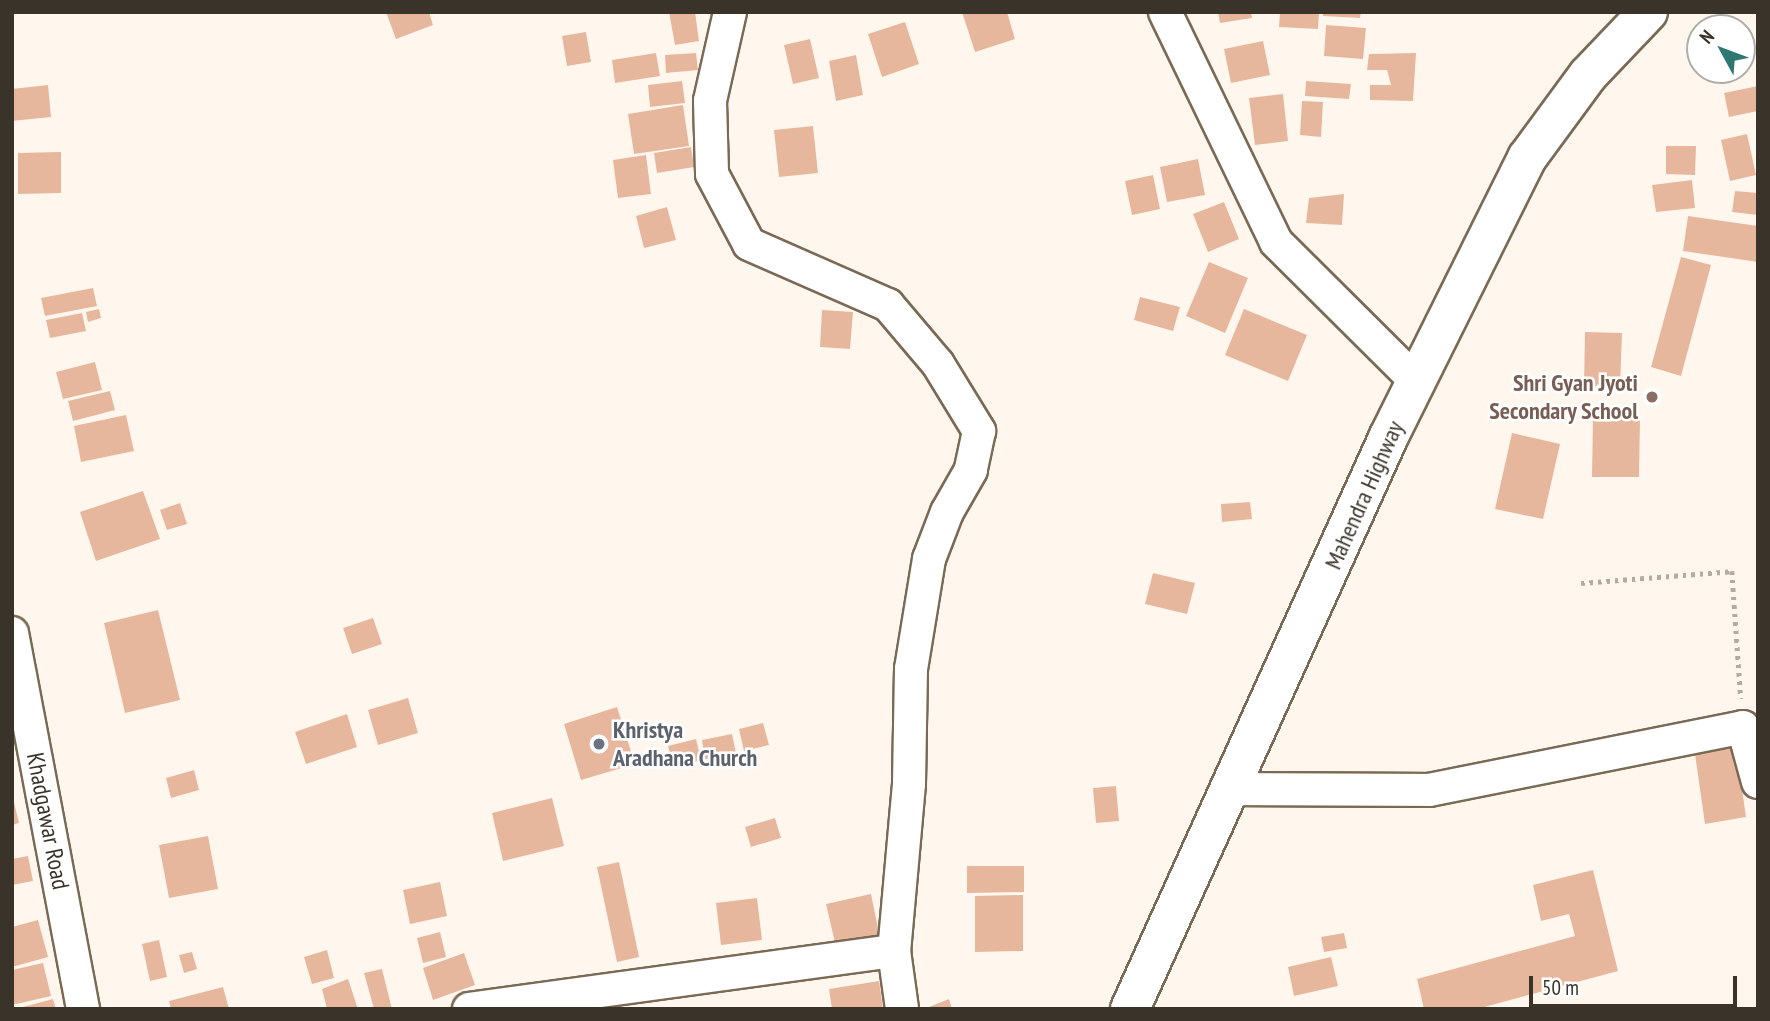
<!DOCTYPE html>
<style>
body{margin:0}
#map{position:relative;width:1770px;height:1021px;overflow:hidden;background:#fff7ee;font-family:"PT Sans Narrow",sans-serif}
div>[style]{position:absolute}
.building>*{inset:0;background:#e7b79d}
.path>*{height:4.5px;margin-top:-2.25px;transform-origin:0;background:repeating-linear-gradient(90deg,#b2aba1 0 3.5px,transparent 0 8.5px)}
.roads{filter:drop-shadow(2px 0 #7a6a55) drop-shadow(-2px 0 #7a6a55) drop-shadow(0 2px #7a6a55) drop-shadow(0 -2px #7a6a55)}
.minor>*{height:32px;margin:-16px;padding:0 16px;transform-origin:16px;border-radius:16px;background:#fff}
.highway>*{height:38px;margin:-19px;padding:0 19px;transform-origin:19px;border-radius:19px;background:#fff}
.dots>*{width:19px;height:19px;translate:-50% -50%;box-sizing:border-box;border:4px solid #fff;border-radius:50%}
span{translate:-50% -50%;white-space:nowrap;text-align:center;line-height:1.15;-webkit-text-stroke:5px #fff;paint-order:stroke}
.education-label{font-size:24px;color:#785e54;font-weight:700}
.right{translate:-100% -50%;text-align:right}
.street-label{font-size:24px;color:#3a3329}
.worship-label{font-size:24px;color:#5b616d;font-weight:700}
.left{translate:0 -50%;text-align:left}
.frame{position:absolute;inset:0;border:14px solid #3a3329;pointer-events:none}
.north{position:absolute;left:1686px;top:14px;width:70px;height:70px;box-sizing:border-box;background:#fff;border:2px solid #b0ada9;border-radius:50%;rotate:311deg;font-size:19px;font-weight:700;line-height:28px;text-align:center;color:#3a3329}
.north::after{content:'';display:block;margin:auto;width:24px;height:32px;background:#2e7773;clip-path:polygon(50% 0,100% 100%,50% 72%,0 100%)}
.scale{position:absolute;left:1529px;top:976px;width:208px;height:32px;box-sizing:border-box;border:4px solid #3a3329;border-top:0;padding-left:9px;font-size:21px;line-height:24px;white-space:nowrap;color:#3a3329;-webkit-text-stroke:5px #fff;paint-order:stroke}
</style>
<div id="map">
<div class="building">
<i style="clip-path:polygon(386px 12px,429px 12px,433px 25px,396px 39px)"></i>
<i style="clip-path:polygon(669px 12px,695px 12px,699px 41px,675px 45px)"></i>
<i style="clip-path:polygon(962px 12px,1007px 12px,1015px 39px,975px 52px)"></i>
<i style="clip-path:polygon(1218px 12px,1251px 12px,1252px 18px,1220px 23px)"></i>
<i style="clip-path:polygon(1280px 12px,1319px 12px,1318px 29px,1279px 27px)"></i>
<i style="clip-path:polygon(1323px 12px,1361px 12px,1360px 18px,1323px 16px)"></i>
<i style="clip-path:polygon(905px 22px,919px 64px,882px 77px,868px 34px)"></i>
<i style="clip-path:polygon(1326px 25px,1366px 28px,1363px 59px,1324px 56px)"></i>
<i style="clip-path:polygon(586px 32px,591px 62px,567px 66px,562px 36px)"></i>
<i style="clip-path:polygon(810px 39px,819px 78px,793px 84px,784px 45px)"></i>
<i style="clip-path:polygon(1263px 41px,1270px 75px,1231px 83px,1224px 49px)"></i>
<i style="clip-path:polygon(656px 53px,660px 76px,615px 83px,612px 60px)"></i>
<i style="clip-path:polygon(696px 53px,698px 70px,666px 73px,665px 55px)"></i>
<i style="clip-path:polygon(1416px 53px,1413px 101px,1370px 100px,1370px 85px,1391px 85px,1387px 70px,1367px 70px,1369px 54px)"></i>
<i style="clip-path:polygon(856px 55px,863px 95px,836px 101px,829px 61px)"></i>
<i style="clip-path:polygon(682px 81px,685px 103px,650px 107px,648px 85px)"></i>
<i style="clip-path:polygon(1306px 81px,1351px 84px,1349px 99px,1305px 96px)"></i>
<i style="clip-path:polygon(48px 85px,51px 117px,12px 121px,12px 89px)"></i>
<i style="clip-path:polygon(1758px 86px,1758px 111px,1729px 117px,1724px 93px)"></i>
<i style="clip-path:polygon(1283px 94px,1288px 141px,1255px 145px,1249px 98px)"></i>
<i style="clip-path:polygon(1302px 101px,1323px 102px,1321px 137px,1300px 135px)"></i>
<i style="clip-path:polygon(683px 105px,689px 146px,634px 154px,628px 114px)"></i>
<i style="clip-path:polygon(813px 126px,818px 173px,779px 177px,774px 130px)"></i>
<i style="clip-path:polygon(1747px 134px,1756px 175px,1730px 181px,1721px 140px)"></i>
<i style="clip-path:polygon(1666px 146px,1696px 146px,1695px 175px,1666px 174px)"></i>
<i style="clip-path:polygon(691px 147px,694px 167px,657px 173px,654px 153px)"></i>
<i style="clip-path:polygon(61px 152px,61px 193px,18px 194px,18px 153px)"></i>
<i style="clip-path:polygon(646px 155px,651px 194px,618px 198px,613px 160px)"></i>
<i style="clip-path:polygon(1198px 159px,1205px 195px,1167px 202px,1160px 167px)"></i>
<i style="clip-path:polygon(1153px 175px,1160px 209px,1132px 215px,1125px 181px)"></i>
<i style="clip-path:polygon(1692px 180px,1695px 208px,1656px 212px,1652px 185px)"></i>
<i style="clip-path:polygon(1735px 191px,1758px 193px,1758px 215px,1732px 212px)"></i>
<i style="clip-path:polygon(1344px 194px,1342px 225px,1306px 223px,1309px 198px)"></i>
<i style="clip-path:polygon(1224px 202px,1239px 239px,1208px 252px,1193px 214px)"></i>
<i style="clip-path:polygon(667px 207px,676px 240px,644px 248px,636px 216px)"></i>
<i style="clip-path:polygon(1688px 216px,1758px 226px,1758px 262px,1683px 251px)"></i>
<i style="clip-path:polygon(1681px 257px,1711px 265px,1681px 376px,1651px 367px)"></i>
<i style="clip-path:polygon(1209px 262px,1248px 278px,1225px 333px,1186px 316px)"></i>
<i style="clip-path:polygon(93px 288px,97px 306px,45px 316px,41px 298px)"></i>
<i style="clip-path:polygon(1140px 297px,1180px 307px,1173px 331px,1134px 320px)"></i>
<i style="clip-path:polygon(99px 309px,101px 318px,88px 322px,86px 312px)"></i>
<i style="clip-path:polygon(1244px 309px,1307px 335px,1288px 381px,1225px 355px)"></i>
<i style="clip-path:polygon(822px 310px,853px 312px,850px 349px,820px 347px)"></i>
<i style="clip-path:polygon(82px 313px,86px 331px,50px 338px,46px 320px)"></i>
<i style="clip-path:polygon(1585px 332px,1622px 333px,1620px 387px,1584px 386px)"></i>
<i style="clip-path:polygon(95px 362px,102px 390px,63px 399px,56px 372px)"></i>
<i style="clip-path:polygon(110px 391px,115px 410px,73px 421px,68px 401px)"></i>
<i style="clip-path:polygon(126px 415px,134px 451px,81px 462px,74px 426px)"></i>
<i style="clip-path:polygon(1593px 416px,1640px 417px,1639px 477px,1592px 477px)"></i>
<i style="clip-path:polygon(1512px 433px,1560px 444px,1543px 519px,1495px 509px)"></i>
<i style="clip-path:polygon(143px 491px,160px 539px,96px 561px,80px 512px)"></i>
<i style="clip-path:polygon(1250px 502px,1252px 519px,1222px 522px,1221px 504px)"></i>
<i style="clip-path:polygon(180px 503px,187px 524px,167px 530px,160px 510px)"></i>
<i style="clip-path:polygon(1153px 573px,1195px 583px,1187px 614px,1145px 604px)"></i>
<i style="clip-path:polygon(158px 610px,180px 700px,125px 713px,104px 623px)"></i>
<i style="clip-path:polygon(373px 618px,382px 644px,352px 654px,343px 628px)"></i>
<i style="clip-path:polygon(408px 698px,418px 733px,378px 745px,368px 710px)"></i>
<i style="clip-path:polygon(617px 707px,635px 764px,581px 780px,564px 724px)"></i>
<i style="clip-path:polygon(347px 714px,357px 747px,306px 764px,295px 732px)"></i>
<i style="clip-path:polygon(763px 723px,769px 745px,744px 751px,739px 729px)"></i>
<i style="clip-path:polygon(732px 734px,736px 753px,705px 759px,702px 740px)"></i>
<i style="clip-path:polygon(696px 739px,701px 760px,673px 767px,668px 746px)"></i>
<i style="clip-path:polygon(1735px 741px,1746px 817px,1705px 824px,1694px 747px)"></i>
<i style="clip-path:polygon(194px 770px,199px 790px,171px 798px,166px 778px)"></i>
<i style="clip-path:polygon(1116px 786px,1119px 821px,1096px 823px,1093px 788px)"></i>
<i style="clip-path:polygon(13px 798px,19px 823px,12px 825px,12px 799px)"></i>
<i style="clip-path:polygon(552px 798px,564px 846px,503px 861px,492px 813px)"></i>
<i style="clip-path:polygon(775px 818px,781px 838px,751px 847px,745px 827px)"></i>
<i style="clip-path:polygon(208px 836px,218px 889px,169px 898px,159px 845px)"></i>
<i style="clip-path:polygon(28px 856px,33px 881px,12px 885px,12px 859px)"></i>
<i style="clip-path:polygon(619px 862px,639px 957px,617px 962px,597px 867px)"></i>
<i style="clip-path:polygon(967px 866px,1024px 866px,1024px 892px,967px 893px)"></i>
<i style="clip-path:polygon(1593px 870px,1618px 971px,1477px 1009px,1424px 1009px,1417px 979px,1575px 936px,1569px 914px,1541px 921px,1533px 885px)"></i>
<i style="clip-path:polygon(440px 882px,447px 916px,410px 924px,403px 890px)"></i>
<i style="clip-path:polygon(871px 894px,880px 938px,836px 947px,826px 904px)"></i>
<i style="clip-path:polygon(1023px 895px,1023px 951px,975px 952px,975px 896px)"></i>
<i style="clip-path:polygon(757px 898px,762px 940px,721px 945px,716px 903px)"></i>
<i style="clip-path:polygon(38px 920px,48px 957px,12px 967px,12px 927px)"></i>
<i style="clip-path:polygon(440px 932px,446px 957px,423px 963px,417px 938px)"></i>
<i style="clip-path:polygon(1344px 933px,1347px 948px,1324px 952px,1321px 937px)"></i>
<i style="clip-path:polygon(159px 940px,167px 977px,150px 981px,142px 944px)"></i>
<i style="clip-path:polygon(327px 950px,334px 978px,312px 984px,304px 957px)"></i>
<i style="clip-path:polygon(192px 952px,197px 969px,184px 973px,179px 955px)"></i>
<i style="clip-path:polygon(464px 953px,475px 985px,433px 1000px,423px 968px)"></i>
<i style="clip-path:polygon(1331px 957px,1338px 986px,1294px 996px,1288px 967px)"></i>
<i style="clip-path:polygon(43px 963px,51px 996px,12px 1005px,12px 970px)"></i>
<i style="clip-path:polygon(382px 969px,392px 1009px,374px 1009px,364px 973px)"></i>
<i style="clip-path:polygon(348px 979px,358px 1009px,327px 1009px,322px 989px)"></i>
<i style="clip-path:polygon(879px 981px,883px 1009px,832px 1009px,829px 989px)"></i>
<i style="clip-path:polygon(223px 987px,229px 1009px,171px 1009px,169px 1001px)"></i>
<i style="clip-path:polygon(53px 999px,56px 1009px,19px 1009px,19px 1008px)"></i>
<i style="clip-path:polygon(949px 999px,952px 1009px,924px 1009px)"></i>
</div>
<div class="path">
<i style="left:1581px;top:583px;width:151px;rotate:-4.5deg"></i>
<i style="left:1732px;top:571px;width:128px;rotate:86deg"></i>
</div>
<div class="roads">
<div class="minor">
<i style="left:730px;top:12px;width:91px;rotate:102.7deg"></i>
<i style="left:710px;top:101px;width:73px;rotate:88.4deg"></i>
<i style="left:712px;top:174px;width:79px;rotate:62.1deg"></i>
<i style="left:749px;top:244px;width:152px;rotate:23.7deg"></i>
<i style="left:888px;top:305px;width:77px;rotate:49.7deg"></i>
<i style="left:938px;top:364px;width:79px;rotate:58.5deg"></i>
<i style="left:979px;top:431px;width:40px;rotate:102deg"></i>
<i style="left:971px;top:470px;width:48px;rotate:119.7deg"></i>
<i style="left:947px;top:512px;width:50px;rotate:111deg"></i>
<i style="left:929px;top:559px;width:111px;rotate:99.3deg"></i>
<i style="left:911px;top:669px;width:115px;rotate:91deg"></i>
<i style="left:909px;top:784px;width:168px;rotate:95.1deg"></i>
<i style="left:894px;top:951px;width:59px;rotate:82.1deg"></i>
<i style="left:1165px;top:12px;width:255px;rotate:64.2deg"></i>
<i style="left:1276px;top:242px;width:197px;rotate:44.8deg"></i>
<i style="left:12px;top:633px;width:383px;rotate:79.3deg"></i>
<i style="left:1232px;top:789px;width:197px;rotate:0.3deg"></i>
<i style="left:1429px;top:790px;width:320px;rotate:-11.3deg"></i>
<i style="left:1743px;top:727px;width:57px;rotate:74.7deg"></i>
<i style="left:469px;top:1009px;width:429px;rotate:-7.8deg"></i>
</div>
<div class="highway">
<i style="left:1130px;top:1009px;width:627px;rotate:-65.68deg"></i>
<i style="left:1388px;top:438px;width:313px;rotate:-63.6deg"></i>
<i style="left:1527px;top:158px;width:103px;rotate:-53.7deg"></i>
<i style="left:1588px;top:75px;width:87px;rotate:-46.4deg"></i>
</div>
</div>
<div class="dots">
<i style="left:1652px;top:397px;background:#8d6e63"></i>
<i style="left:599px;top:744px;background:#6b7280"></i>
</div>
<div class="education-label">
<span class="right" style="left:1638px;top:397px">Shri Gyan Jyoti<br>Secondary School</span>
</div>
<div class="street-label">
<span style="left:1364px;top:495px;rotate:-66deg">Mahendra Highway</span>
<span style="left:48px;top:821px;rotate:79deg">Khadgawar Road</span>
</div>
<div class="worship-label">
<span class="left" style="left:613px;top:744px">Khristya<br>Aradhana Church</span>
</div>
<div class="frame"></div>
<div class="north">N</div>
<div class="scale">50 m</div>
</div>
